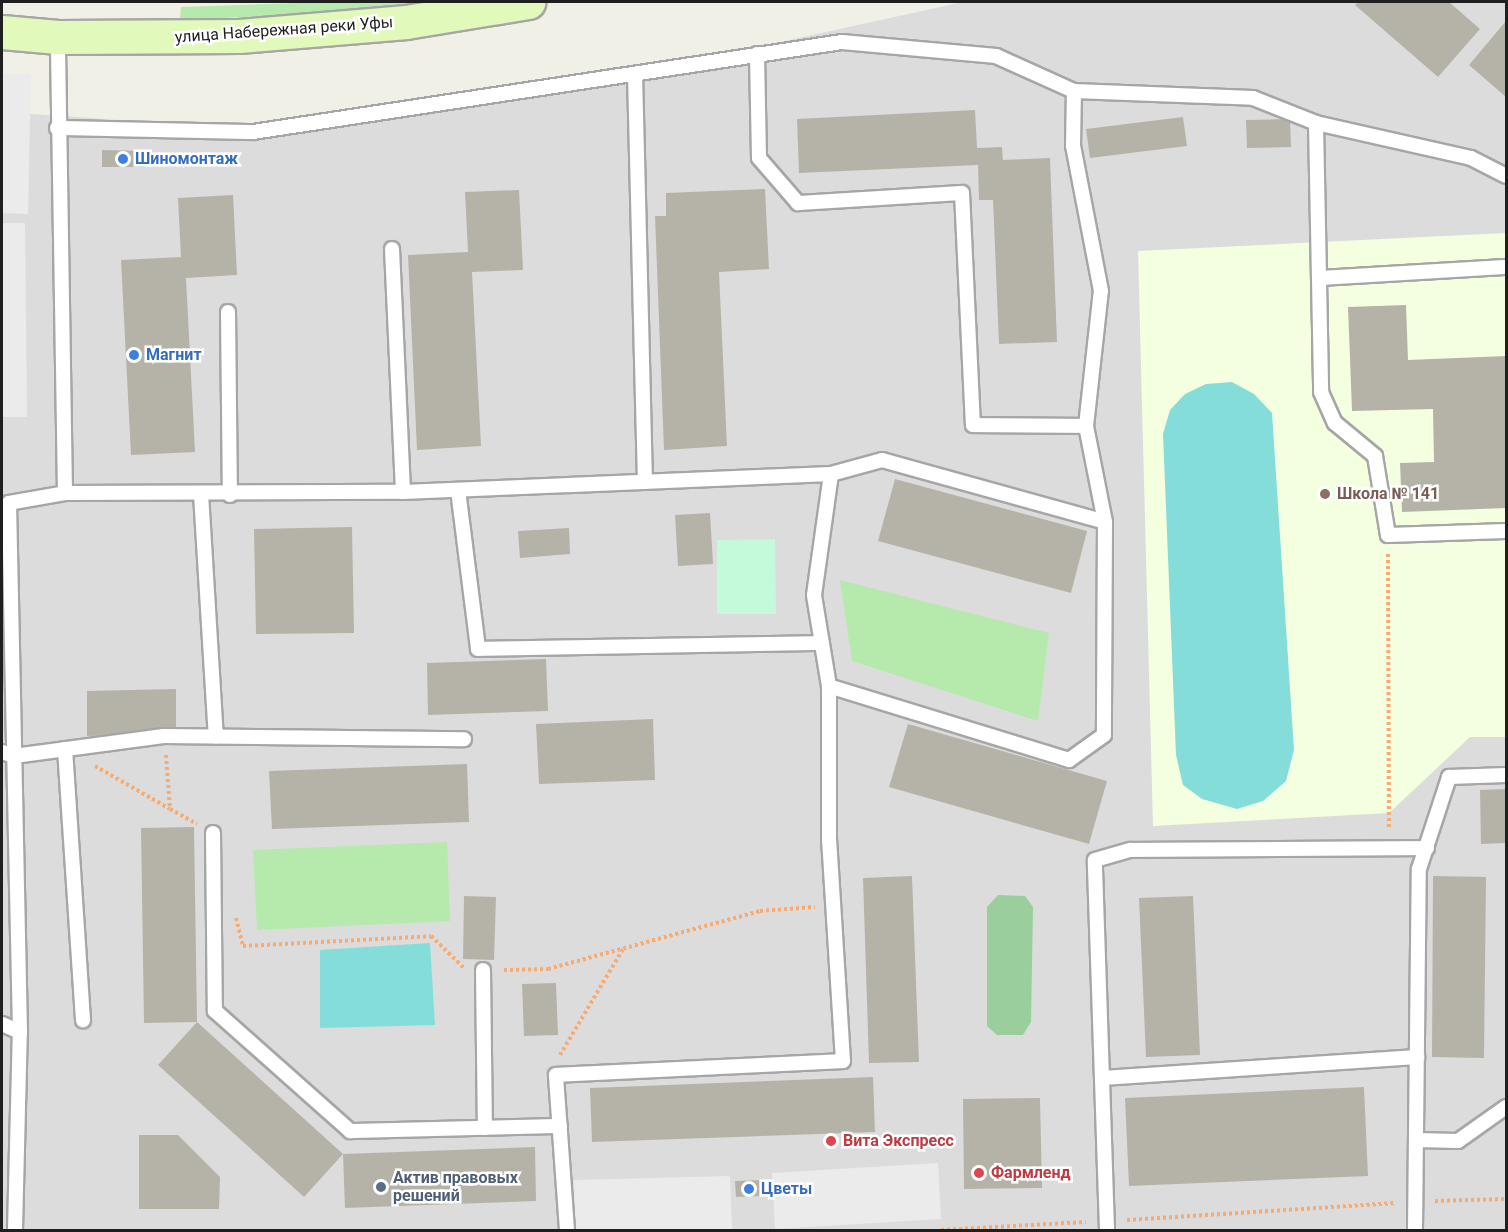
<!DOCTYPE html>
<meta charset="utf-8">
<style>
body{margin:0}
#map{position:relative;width:1508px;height:1232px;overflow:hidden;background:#f0f0e6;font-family:Roboto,sans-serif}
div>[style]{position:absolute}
.residential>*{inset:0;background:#dddcdc}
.education>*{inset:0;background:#f4ffe0}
.grass>*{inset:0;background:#b6e9ac}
.forest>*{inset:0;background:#9bce9d}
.park>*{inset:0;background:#c4f9da}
.pitch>*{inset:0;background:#85ddd9}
.parking>*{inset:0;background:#ebebeb}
.building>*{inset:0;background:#b5b3a8}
.path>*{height:4px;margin-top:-2px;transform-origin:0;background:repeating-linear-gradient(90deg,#f8aa6f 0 3px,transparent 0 6px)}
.roads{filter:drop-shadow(2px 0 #a6a6a6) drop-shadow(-2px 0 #a6a6a6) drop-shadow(0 2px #a6a6a6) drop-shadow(0 -2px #a6a6a6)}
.lane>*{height:14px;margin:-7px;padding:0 7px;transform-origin:7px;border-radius:7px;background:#fff}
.secondary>*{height:33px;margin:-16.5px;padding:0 16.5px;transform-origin:16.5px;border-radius:16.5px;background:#e1f9bb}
.dots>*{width:16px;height:16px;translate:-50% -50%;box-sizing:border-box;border:3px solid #fff;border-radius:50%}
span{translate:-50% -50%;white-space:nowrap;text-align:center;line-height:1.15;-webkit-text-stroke:5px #fff;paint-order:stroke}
.street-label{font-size:16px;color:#1f1f1f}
.shop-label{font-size:16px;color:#366cbe;font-weight:700}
.left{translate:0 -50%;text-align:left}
.education-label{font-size:16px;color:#785e54;font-weight:700}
.health-label{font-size:16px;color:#be3a42;font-weight:700}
.service-label{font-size:16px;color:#4e5e75;font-weight:700}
.frame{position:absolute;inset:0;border:3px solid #1f1f1f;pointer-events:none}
</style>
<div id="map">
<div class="residential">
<i style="clip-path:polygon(963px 2px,1506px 2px,1506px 1229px,2px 1230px,2px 112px,236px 128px,762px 46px)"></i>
</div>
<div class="education">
<i style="clip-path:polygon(1506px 233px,1506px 737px,1470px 737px,1389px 813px,1153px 826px,1138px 251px)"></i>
</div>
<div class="grass">
<i style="clip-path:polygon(326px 2px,440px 2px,337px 13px,180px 20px,181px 7px)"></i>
<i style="clip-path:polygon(840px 580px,1049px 633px,1038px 721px,852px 661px)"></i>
<i style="clip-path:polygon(447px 842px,450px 921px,257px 930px,253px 850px)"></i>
</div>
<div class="forest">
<i style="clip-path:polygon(998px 895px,1025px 896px,1033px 907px,1031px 1022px,1023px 1035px,997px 1035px,987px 1026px,987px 907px)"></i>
</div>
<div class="park">
<i style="clip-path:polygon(775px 539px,776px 614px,717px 614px,717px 540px)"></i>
</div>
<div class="pitch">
<i style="clip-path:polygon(1232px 382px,1254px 394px,1272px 413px,1294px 750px,1286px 781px,1263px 801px,1237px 809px,1202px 799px,1183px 785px,1176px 755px,1163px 434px,1170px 410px,1185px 394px,1206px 384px)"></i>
<i style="clip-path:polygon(430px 943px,435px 1025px,320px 1028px,320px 950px)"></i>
</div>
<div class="parking">
<i style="clip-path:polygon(2px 74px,31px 74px,28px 214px,2px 213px)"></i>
<i style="clip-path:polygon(2px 223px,25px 223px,27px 417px,2px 417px)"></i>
<i style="clip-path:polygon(938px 1163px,941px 1219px,775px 1229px,772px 1173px)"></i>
<i style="clip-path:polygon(730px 1176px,732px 1230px,575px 1230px,574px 1180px)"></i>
</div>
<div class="building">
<i style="clip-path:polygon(1358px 2px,1449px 2px,1480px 29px,1438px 77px,1355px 5px)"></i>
<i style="clip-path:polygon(1506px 21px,1506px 97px,1469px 65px)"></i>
<i style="clip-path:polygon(975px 110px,977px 148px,1002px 147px,1003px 160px,1050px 158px,1057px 342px,999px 344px,993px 200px,979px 200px,978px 165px,799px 173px,797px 119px)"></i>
<i style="clip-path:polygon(1183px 117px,1187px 146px,1090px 158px,1086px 129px)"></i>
<i style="clip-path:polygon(1290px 119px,1291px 147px,1247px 148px,1246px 120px)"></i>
<i style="clip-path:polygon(102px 150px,145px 151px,145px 167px,102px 167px)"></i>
<i style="clip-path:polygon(765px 189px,769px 269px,719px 272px,727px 446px,664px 450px,655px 216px,666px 216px,666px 193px)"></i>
<i style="clip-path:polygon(519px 190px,523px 270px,472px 272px,481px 446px,417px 450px,408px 255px,468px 252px,465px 192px)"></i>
<i style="clip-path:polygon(233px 195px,237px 275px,186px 278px,195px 452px,131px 455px,121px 260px,181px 257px,178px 198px)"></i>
<i style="clip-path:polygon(1406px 305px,1408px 360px,1506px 356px,1506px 508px,1402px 512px,1400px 463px,1434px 462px,1433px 409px,1352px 411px,1348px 307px)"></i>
<i style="clip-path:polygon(895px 479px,1087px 531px,1071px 593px,878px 541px)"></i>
<i style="clip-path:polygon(710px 513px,713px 564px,678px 566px,675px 515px)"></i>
<i style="clip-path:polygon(352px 527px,354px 633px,256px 634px,254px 529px)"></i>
<i style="clip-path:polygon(569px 528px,570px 554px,520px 558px,518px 531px)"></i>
<i style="clip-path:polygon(546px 659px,548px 711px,428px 715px,427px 663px)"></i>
<i style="clip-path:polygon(176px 689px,176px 734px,87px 736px,87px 691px)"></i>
<i style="clip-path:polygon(653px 719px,655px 780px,539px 784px,536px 724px)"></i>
<i style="clip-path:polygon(908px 724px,1107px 781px,1089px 844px,889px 787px)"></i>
<i style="clip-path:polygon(467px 764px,469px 822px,272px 829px,269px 771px)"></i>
<i style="clip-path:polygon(1506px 789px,1506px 843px,1481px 844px,1480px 790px)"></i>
<i style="clip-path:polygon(194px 827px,197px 1022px,144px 1023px,141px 828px)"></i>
<i style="clip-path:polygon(912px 876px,919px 1062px,869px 1063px,863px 878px)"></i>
<i style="clip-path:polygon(1433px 876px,1486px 877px,1484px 1058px,1432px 1057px)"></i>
<i style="clip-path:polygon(464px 896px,496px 897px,494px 960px,463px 959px)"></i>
<i style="clip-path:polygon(1193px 896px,1200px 1055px,1146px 1057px,1139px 898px)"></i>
<i style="clip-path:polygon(556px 983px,558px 1035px,524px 1036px,522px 984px)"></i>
<i style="clip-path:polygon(197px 1022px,343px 1154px,304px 1197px,158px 1065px)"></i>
<i style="clip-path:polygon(873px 1077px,875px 1132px,592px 1142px,590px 1088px)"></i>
<i style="clip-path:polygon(1364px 1087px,1368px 1176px,1129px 1186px,1125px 1098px)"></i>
<i style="clip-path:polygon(1040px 1098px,1042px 1188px,964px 1189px,963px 1099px)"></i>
<i style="clip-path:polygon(139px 1135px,178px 1135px,220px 1177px,219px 1209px,139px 1209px)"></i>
<i style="clip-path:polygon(535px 1147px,536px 1201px,345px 1208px,343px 1154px)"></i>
<i style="clip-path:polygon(762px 1180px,763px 1196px,736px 1197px,735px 1181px)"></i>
</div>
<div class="path">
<i style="left:1388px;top:554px;width:274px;rotate:89.8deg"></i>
<i style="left:166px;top:755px;width:54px;rotate:85.8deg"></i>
<i style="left:170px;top:809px;width:31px;rotate:29deg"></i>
<i style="left:95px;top:766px;width:86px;rotate:29.8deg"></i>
<i style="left:236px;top:918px;width:29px;rotate:76deg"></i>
<i style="left:243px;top:946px;width:188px;rotate:-3deg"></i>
<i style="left:431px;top:936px;width:45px;rotate:44.1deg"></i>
<i style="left:504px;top:970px;width:44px;rotate:-1.3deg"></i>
<i style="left:548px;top:969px;width:220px;rotate:-15.3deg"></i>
<i style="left:760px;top:911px;width:55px;rotate:-4.2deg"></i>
<i style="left:560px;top:1055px;width:123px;rotate:-59.3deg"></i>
<i style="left:1435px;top:1201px;width:71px;rotate:-1.6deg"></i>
<i style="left:1127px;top:1220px;width:269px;rotate:-3.6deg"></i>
<i style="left:941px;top:1230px;width:145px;rotate:-3.2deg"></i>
</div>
<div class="roads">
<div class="lane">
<i style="left:757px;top:54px;width:104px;rotate:88.9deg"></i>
<i style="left:759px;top:158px;width:60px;rotate:49.1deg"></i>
<i style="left:798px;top:203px;width:164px;rotate:-3.5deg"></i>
<i style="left:962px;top:193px;width:232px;rotate:87.3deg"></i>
<i style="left:973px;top:425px;width:113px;rotate:0.5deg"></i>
<i style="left:1086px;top:426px;width:136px;rotate:-83.7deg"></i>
<i style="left:1101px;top:291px;width:148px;rotate:-100.9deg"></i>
<i style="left:1073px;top:146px;width:55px;rotate:-89deg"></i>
<i style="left:635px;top:74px;width:408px;rotate:88.6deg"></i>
<i style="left:1316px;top:123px;width:269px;rotate:88.9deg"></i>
<i style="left:1321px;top:392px;width:34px;rotate:66deg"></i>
<i style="left:1335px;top:423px;width:52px;rotate:39.5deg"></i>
<i style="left:1375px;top:456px;width:80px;rotate:80.7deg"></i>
<i style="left:1388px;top:535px;width:118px;rotate:-1.9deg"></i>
<i style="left:57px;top:128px;width:196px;rotate:1.2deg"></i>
<i style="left:253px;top:132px;width:596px;rotate:-8.69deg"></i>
<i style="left:842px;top:42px;width:155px;rotate:5.2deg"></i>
<i style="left:996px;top:56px;width:85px;rotate:24.2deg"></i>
<i style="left:1074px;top:91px;width:179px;rotate:2.2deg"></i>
<i style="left:1253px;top:98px;width:68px;rotate:21.6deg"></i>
<i style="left:1316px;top:123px;width:159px;rotate:12.7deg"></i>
<i style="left:1471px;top:158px;width:39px;rotate:27deg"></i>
<i style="left:392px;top:249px;width:243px;rotate:87.4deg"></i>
<i style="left:1319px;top:278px;width:187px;rotate:-3.4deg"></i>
<i style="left:228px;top:312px;width:183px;rotate:89.4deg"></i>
<i style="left:1086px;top:426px;width:98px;rotate:78.8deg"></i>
<i style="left:458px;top:490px;width:160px;rotate:82.8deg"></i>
<i style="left:478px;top:649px;width:344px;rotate:-1deg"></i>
<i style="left:65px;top:493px;width:338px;rotate:-0.2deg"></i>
<i style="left:403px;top:492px;width:428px;rotate:-2.4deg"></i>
<i style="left:831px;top:474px;width:53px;rotate:-15.4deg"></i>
<i style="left:882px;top:460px;width:231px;rotate:15.5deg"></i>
<i style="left:1105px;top:522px;width:213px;rotate:90.3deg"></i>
<i style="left:1104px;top:735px;width:43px;rotate:144.5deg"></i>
<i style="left:1069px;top:760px;width:251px;rotate:-162.9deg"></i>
<i style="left:201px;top:494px;width:243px;rotate:86.5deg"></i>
<i style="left:65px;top:749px;width:272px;rotate:86.2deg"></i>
<i style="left:2px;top:752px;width:13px;rotate:18deg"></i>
<i style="left:14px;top:756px;width:151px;rotate:-7.6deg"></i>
<i style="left:164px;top:736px;width:300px;rotate:0.6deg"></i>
<i style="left:213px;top:833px;width:178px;rotate:89.4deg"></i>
<i style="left:215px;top:1011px;width:181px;rotate:41.6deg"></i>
<i style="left:350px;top:1131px;width:210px;rotate:-1.4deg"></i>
<i style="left:483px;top:970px;width:158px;rotate:89.3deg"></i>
<i style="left:2px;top:1024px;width:20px;rotate:24deg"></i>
<i style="left:1102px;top:1078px;width:316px;rotate:-3.8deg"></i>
<i style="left:1416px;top:1140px;width:42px;rotate:1.4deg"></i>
<i style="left:1458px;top:1141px;width:59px;rotate:-35.3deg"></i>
<i style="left:15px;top:1230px;width:198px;rotate:-88.6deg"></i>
<i style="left:20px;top:1032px;width:529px;rotate:-91.19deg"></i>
<i style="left:9px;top:503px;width:57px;rotate:-10.1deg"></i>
<i style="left:65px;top:493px;width:456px;rotate:-90.9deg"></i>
<i style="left:567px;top:1230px;width:155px;rotate:-94.1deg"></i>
<i style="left:556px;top:1075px;width:287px;rotate:-2.8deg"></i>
<i style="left:843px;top:1061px;width:221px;rotate:-93.6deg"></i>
<i style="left:829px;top:840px;width:154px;rotate:-90deg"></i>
<i style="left:829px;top:686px;width:92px;rotate:-99.4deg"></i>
<i style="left:814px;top:595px;width:122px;rotate:-82deg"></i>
<i style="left:1107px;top:1230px;width:370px;rotate:-91.9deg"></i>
<i style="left:1095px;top:860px;width:37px;rotate:-16deg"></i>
<i style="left:1131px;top:850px;width:296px;rotate:-0.4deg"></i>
<i style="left:1415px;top:1230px;width:361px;rotate:-89.4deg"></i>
<i style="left:1419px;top:869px;width:97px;rotate:-71.9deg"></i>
<i style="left:1449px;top:777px;width:57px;rotate:-2deg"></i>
</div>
<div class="secondary">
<i style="left:2px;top:32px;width:56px;rotate:5.1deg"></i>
<i style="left:58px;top:37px;width:181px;rotate:-0.3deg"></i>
<i style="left:239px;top:36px;width:168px;rotate:-4.8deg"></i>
<i style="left:406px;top:22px;width:124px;rotate:-9.3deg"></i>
</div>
</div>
<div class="dots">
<i style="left:123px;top:159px;background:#3f7fe0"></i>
<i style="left:134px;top:355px;background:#3f7fe0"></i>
<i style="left:1325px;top:494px;background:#8d6e63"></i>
<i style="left:831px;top:1141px;background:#e0444e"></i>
<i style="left:979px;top:1173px;background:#e0444e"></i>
<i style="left:381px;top:1187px;background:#5c6f8a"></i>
<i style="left:749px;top:1189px;background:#3f7fe0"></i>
</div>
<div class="street-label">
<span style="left:284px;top:30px;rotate:-4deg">улица Набережная реки Уфы</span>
</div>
<div class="shop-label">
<span class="left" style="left:135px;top:159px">Шиномонтаж</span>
<span class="left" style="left:146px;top:355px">Магнит</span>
<span class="left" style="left:761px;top:1189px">Цветы</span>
</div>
<div class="education-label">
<span class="left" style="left:1337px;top:494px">Школа № 141</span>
</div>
<div class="health-label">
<span class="left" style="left:843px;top:1141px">Вита Экспресс</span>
<span class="left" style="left:991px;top:1173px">Фармленд</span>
</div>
<div class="service-label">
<span class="left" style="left:393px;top:1187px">Актив правовых<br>решений</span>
</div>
<div class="frame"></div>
</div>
